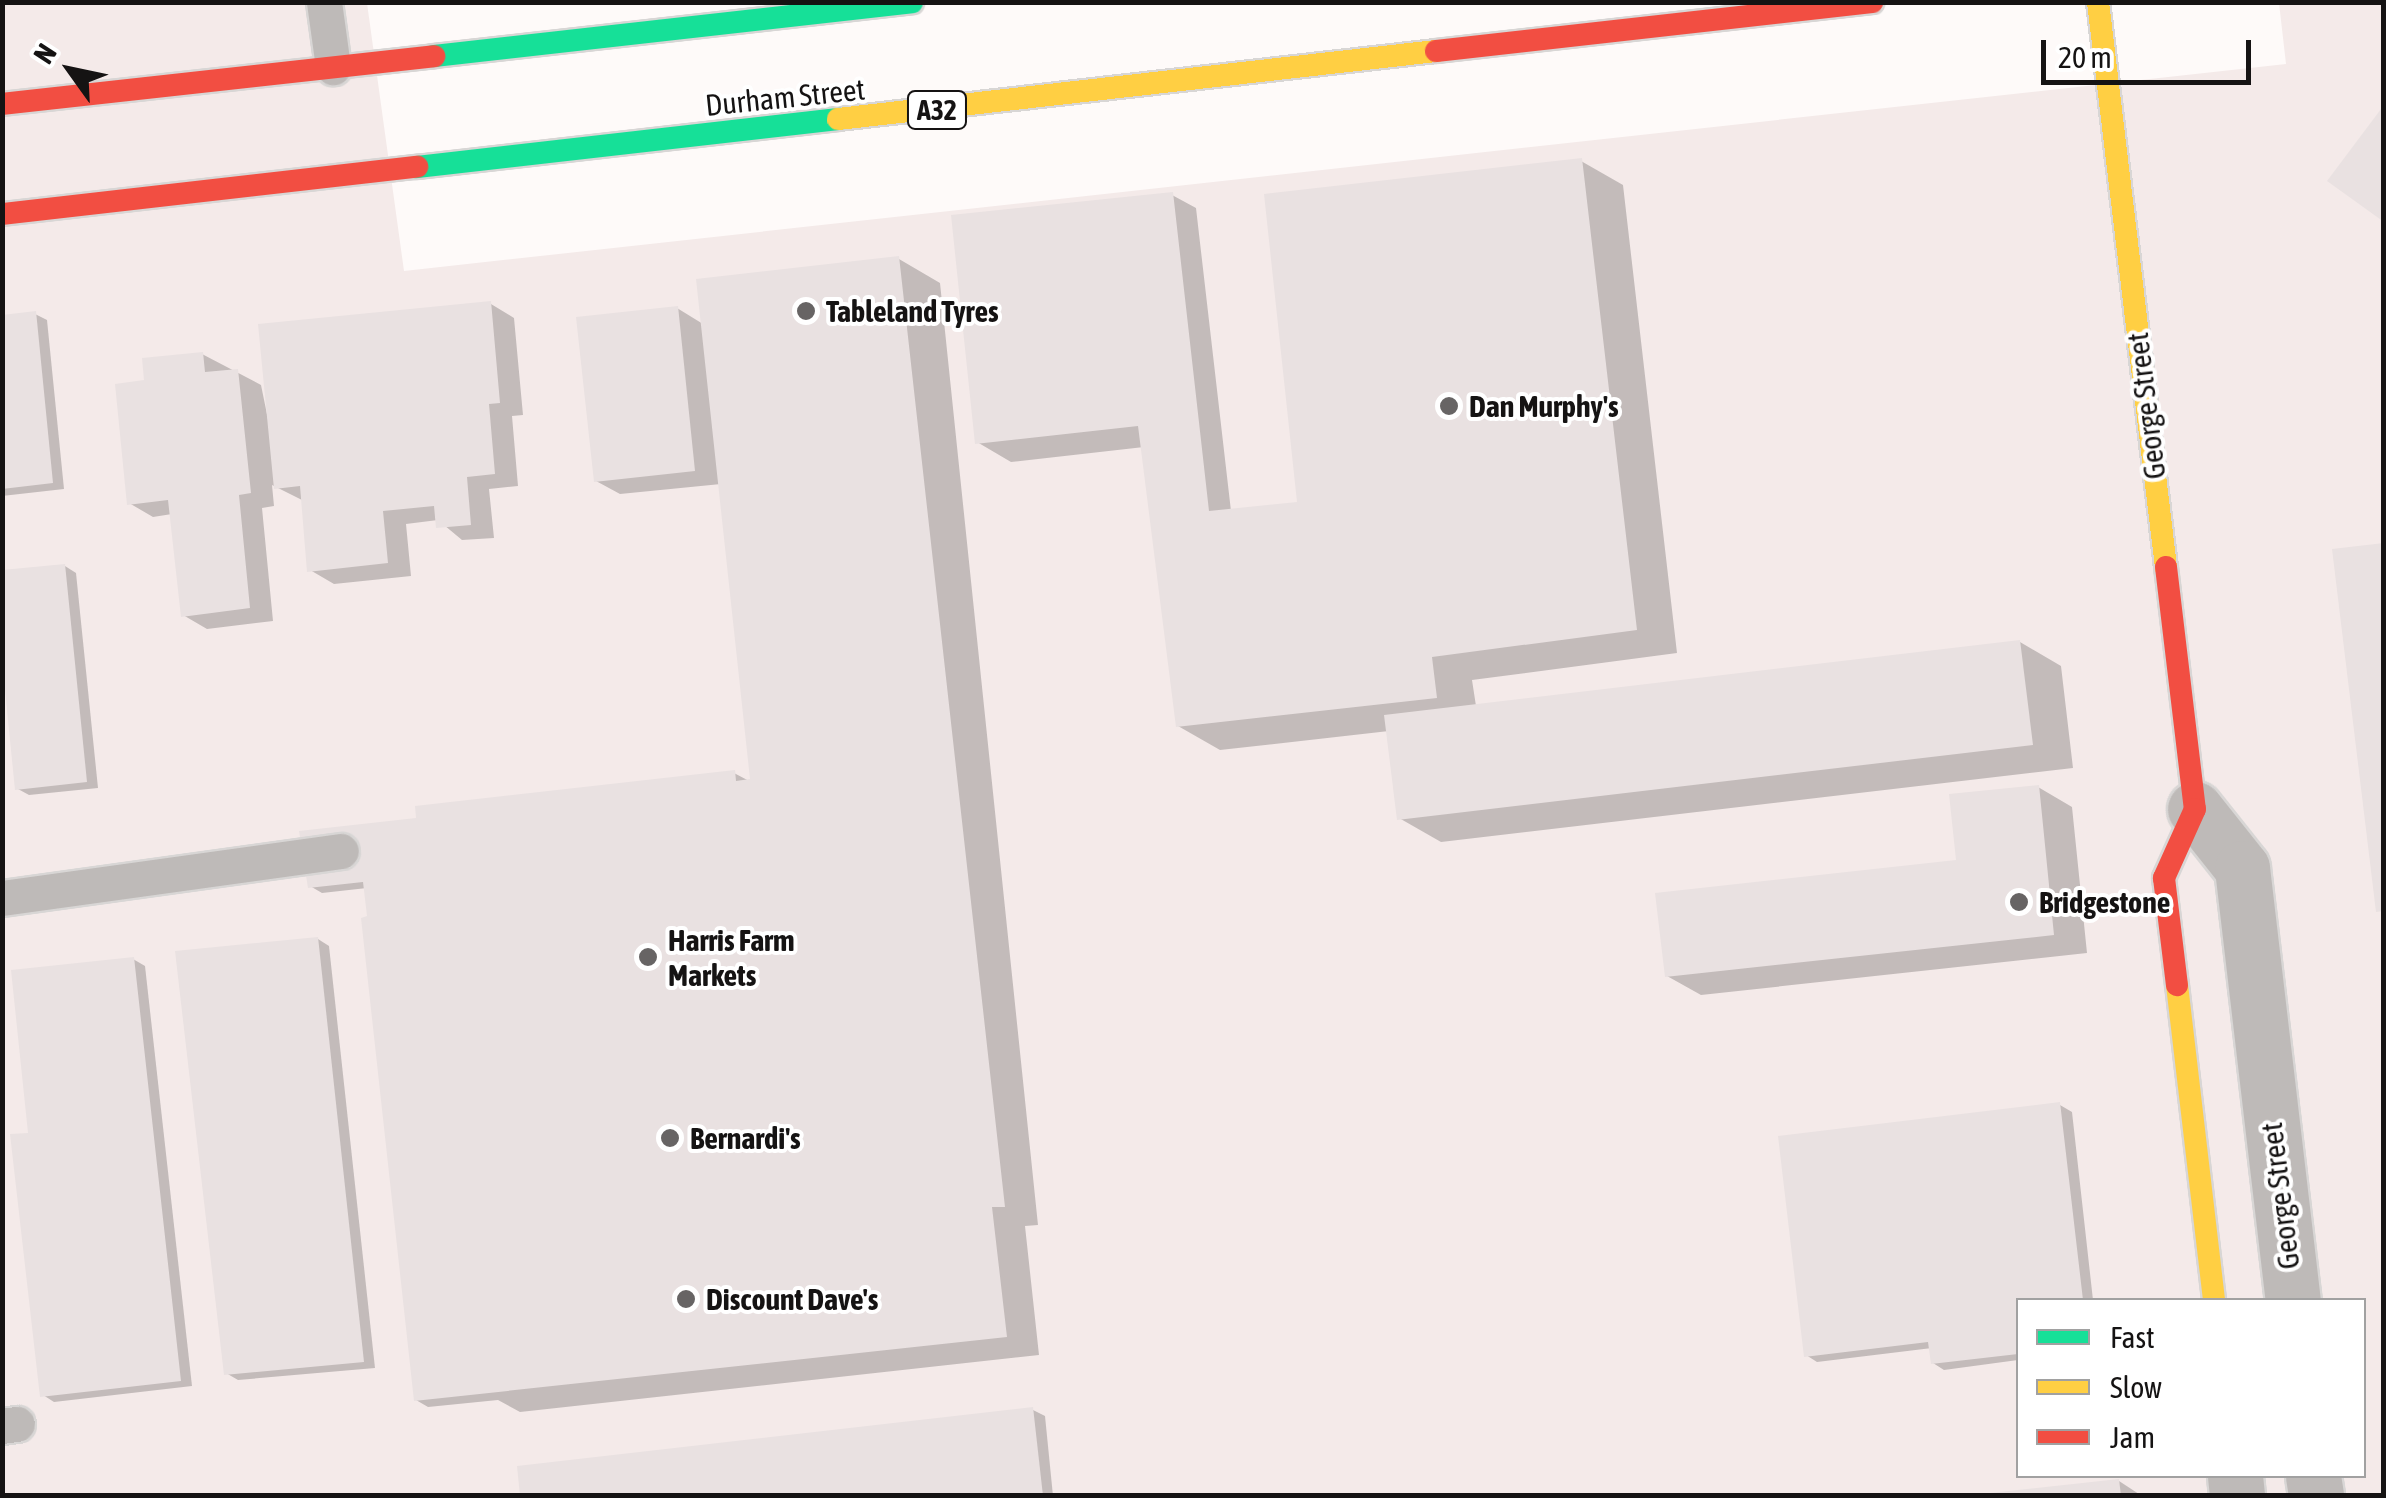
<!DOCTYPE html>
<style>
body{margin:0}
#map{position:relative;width:2386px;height:1498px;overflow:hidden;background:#fefaf9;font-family:"Asap Condensed",sans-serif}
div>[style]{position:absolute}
.built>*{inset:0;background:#f4eae9}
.shadow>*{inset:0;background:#0003}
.building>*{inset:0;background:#e9e1e1}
.roads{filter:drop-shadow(2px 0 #d8d6d5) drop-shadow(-2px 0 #d8d6d5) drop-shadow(0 2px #d8d6d5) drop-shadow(0 -2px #d8d6d5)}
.lane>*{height:35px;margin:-17.5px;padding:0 17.5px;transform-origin:17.5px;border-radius:17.5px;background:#bebab8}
.street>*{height:55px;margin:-27.5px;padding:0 27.5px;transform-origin:27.5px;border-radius:27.5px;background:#bebab8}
.fast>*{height:22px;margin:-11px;padding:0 11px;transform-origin:11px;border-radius:11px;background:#16e098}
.slow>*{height:22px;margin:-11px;padding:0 11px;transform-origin:11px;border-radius:11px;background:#ffcf43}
.jam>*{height:22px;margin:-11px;padding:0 11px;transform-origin:11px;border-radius:11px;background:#f24e42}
.dots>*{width:28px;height:28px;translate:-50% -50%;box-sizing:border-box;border:5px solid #fff;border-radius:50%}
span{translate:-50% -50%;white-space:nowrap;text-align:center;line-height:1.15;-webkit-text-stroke:8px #fff;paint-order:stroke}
.shield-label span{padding:2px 8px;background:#fff;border:2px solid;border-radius:8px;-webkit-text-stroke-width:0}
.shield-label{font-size:28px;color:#151313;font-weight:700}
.street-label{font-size:30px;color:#151313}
.poi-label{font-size:30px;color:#151313;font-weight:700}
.left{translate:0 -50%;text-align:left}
.frame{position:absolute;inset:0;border:5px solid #151313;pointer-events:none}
.legend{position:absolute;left:2016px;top:1298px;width:350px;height:180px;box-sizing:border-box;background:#fff;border:2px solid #a1a1a1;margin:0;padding:12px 18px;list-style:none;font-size:30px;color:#151313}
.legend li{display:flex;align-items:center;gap:20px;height:50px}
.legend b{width:50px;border:2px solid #a1a1a1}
.north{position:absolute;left:20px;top:20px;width:100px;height:100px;-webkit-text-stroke:8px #fff;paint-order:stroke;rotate:303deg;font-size:28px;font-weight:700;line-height:40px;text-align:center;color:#151313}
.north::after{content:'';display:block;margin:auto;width:35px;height:45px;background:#151313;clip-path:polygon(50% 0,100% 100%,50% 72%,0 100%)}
.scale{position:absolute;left:2041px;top:40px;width:210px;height:45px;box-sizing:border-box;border:5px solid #151313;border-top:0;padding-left:12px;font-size:30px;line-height:35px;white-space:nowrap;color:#151313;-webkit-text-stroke:8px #fff;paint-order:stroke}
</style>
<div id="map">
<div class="built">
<i style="clip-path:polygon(evenodd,3px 3px,367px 3px,404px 271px,2286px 64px,2279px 3px,2383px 3px,2383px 1495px,3px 1496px,3px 3px,2018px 1300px,2364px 1300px,2364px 1476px,2018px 1476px,2018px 1300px)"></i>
</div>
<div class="shadow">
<i style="clip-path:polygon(1581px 161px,1623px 185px,1677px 653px,1472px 680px,1476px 706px,2020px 642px,2061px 666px,2073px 768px,1441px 842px,1399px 818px,1389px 731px,1220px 750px,1178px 726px,1144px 447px,1011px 462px,977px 442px,1172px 195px,1196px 208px,1231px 511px,1300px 504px)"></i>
<i style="clip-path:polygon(899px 259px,940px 283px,1038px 1225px,1025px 1226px,1039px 1355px,520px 1412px,498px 1400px,428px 1407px,416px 1400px,367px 888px,322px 893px,310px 886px,734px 773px,753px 783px,721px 484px,620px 494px,596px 481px,677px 308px,703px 324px)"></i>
<i style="clip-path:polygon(491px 304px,514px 318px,523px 415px,512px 416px,518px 486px,489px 489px,494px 538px,462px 540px,438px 520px,406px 524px,411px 576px,334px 584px,310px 570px,304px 501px,272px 485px,274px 506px,262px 508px,273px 621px,207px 629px,183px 615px,172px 514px,153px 517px,129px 503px,147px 382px,202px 354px,261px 385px,271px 434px)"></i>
<i style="clip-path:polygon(35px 314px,47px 320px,64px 489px,2px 496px,2px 317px)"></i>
<i style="clip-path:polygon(65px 566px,76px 573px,98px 788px,29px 795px,18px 789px)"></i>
<i style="clip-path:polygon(2038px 787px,2072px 807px,2087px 953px,1701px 995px,1667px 976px,1959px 862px)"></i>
<i style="clip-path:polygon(318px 939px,329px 946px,375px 1368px,238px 1380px,226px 1373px)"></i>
<i style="clip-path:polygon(133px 959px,145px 966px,192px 1386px,54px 1402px,43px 1395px,30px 1135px)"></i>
<i style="clip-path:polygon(2060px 1105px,2072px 1112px,2093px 1300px,2018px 1300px,2018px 1360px,1944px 1370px,1933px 1363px,1932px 1348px,1817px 1362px,1806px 1355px)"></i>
<i style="clip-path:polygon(1033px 1410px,1045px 1416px,1053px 1496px,523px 1496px)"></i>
<i style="clip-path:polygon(2119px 1481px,2142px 1496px,1993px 1495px)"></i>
</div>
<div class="building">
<i style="clip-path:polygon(2384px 105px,2384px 222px,2327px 181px)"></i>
<i style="clip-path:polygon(1582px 158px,1637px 630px,1432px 657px,1437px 698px,1176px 727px,1138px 426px,975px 444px,951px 215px,1173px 192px,1209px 511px,1297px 502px,1264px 194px)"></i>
<i style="clip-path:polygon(899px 256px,1005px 1207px,992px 1207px,1007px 1337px,414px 1401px,361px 918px,367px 916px,363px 882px,308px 888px,299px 831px,416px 818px,415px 806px,735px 770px,736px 781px,750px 779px,696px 279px)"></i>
<i style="clip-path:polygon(491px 301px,500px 403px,489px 404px,495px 474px,467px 477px,471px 525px,436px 528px,434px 506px,383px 511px,388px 563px,307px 572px,300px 486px,274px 489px,258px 324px)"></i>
<i style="clip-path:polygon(678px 306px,695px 471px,594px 482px,576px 317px)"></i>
<i style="clip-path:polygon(36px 311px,53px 483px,2px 489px,2px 315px)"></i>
<i style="clip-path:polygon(203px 352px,205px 372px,238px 369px,251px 493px,239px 495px,250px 608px,181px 617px,168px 500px,127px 505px,115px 384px,144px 380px,142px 358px)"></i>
<i style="clip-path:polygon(2384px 543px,2384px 911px,2376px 912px,2332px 549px)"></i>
<i style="clip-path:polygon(65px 564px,87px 782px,15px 790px,2px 660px,2px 570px)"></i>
<i style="clip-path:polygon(2020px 640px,2033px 745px,1397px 820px,1384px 715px)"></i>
<i style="clip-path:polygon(2039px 785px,2054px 935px,1665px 977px,1655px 893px,1956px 860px,1949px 794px)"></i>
<i style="clip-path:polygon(318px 937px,364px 1362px,224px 1375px,175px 951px)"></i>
<i style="clip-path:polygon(134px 957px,181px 1381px,40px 1397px,10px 1134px,28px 1133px,11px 970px)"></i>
<i style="clip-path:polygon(2060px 1102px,2083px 1300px,2018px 1300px,2018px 1354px,1931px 1364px,1928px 1342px,1804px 1357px,1778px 1136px)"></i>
<i style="clip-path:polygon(1033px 1407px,1043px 1496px,520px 1496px,517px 1466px)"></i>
<i style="clip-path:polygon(2119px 1479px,2121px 1496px,1991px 1496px,1990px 1493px)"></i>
</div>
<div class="roads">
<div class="lane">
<i style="left:324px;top:2px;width:66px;rotate:82.1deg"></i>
<i style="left:2px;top:898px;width:342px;rotate:-7.9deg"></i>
<i style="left:2px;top:1426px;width:15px;rotate:-8deg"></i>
</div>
<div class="street">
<i style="left:2195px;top:809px;width:75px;rotate:51.5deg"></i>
<i style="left:2242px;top:868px;width:435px;rotate:83.3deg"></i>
<i style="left:2235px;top:1476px;width:20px;rotate:84deg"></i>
<i style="left:2313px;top:1476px;width:20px;rotate:81deg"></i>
</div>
<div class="fast">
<i style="left:434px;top:56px;width:481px;rotate:-6.4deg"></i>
<i style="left:417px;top:167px;width:424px;rotate:-6.5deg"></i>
</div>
<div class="slow">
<i style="left:2098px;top:2px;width:569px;rotate:83.14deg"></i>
<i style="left:838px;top:119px;width:602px;rotate:-6.49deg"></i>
<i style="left:2177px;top:985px;width:317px;rotate:83.3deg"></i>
</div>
<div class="jam">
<i style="left:1436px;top:51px;width:439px;rotate:-6.4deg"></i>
<i style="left:2px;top:104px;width:435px;rotate:-6.3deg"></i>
<i style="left:2px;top:214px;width:418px;rotate:-6.5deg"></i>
<i style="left:2166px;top:567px;width:244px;rotate:83.2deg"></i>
<i style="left:2195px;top:809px;width:76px;rotate:114.2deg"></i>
<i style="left:2164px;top:878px;width:108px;rotate:83.1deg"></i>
</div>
</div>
<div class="dots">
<i style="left:806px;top:311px;background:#676464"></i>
<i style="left:1449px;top:406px;background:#676464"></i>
<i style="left:2019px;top:902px;background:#676464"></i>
<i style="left:648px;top:957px;background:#676464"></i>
<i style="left:670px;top:1138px;background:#676464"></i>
<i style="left:686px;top:1299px;background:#676464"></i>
</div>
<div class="shield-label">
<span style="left:937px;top:110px">A32</span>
</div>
<div class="street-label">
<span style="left:785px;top:97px;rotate:-6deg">Durham Street</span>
<span style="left:2146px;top:406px;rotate:-97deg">George Street</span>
<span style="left:2280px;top:1196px;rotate:-97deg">George Street</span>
</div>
<div class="poi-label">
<span class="left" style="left:826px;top:311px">Tableland Tyres</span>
<span class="left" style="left:1469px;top:406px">Dan Murphy's</span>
<span class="left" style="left:2039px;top:902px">Bridgestone</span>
<span class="left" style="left:668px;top:957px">Harris Farm<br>Markets</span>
<span class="left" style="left:690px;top:1138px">Bernardi's</span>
<span class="left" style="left:706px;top:1299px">Discount Dave's</span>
</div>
<div class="frame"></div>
<ul class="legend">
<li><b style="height:12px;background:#16e098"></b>Fast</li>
<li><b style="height:12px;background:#ffcf43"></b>Slow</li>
<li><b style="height:12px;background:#f24e42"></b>Jam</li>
</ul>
<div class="north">N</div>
<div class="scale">20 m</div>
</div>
